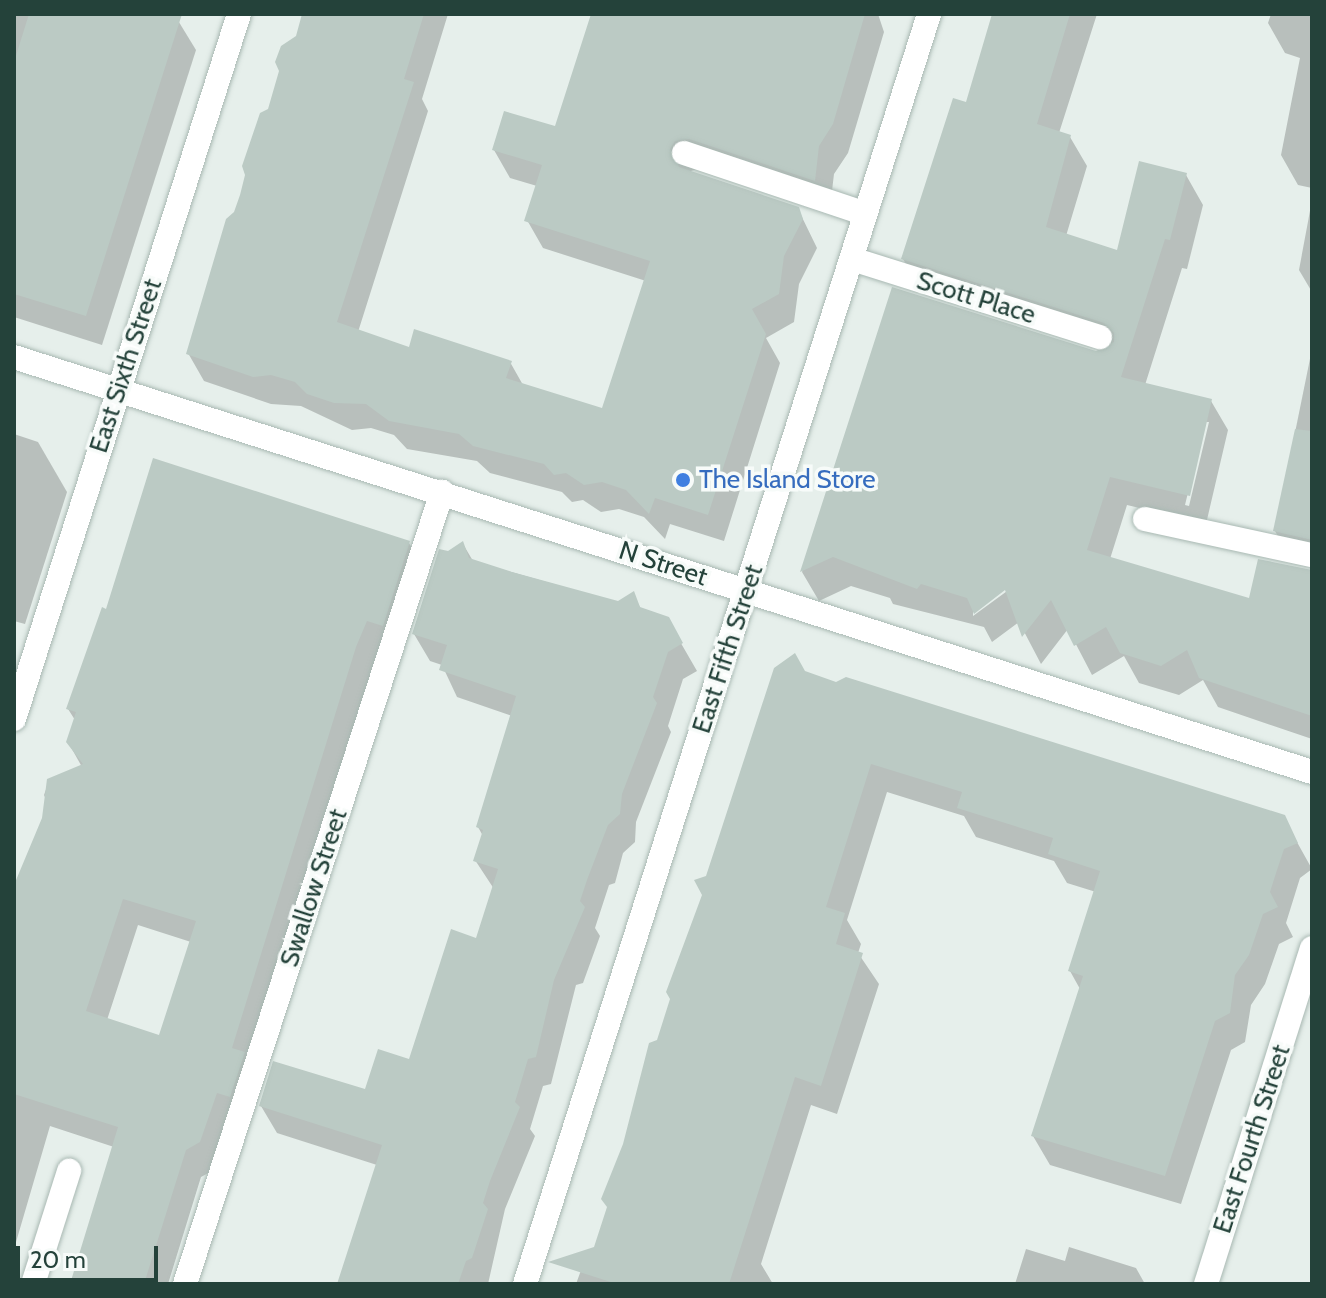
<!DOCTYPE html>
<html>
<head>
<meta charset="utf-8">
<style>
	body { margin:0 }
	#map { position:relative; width:1326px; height:1298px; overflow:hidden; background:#e6efeb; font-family:Cabin,sans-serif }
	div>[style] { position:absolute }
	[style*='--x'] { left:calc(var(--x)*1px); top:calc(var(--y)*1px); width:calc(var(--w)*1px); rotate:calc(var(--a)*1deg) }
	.shadow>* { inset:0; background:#0003 }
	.building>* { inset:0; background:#bbcac4 }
	.roads { filter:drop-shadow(0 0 2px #a8b8b2) drop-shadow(0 0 2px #a8b8b2) }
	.service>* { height:24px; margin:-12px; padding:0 12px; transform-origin:12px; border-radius:12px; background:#fff }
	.minor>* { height:24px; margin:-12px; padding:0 12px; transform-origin:12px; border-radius:12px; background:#fff }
	.dots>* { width:22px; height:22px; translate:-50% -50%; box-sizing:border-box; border:4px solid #f7fbf9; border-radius:50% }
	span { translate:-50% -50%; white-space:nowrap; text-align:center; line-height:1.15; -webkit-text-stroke:7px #f7fbf9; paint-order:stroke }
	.street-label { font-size:26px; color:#24423a }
	.shop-label { font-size:26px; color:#366cbe }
	.left { translate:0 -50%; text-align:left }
	.frame { position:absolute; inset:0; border:16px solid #24423a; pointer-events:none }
	.scale { position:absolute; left:16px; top:1246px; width:142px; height:36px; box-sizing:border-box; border:4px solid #24423a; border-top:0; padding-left:10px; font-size:24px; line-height:28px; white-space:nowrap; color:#24423a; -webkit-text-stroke:6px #f7fbf9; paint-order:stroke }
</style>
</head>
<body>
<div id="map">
	<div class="shadow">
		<i style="clip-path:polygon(14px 14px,174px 14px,196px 50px,102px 345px,14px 317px)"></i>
		<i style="clip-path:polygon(305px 14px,448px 14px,422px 99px,428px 111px,358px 332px,410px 350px,510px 362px,523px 385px,603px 411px,646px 281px,543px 248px,527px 220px,537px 186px,510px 178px,494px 150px,556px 129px,593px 14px,878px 14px,884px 32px,848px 153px,834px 174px,830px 208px,706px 166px,688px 172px,798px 209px,817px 248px,799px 284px,794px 322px,766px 338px,780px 363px,724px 541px,670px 524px,665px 539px,644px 517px,619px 509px,601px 512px,583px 500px,572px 502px,562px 492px,490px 473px,477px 461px,407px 449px,394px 435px,371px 428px,352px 430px,301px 406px,271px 404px,204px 381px,188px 353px)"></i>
		<i style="clip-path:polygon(evenodd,997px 14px,1097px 14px,1059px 133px,1070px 137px,1087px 166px,1066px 236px,1118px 252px,1186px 175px,1203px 205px,1187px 269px,1182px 268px,1145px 385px,1211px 401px,1228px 430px,1206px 524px,1127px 505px,1110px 559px,1251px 601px,1312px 571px,1312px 739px,1218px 707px,1203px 680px,1179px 695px,1139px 683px,1124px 656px,1092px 675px,1068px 629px,1041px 664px,1019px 622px,992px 642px,984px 627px,893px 604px,890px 598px,851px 586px,819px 601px,802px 572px,893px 290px,1095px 353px,1115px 349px,921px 288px,903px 259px,967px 104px,997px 14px,1205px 422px,1209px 422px,1189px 506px,1185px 505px,1205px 422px,997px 14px,1012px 583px,1014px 586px,973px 616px,973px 611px,1012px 583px)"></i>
		<i style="clip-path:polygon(1271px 14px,1312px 14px,1312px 188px,1298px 185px,1281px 155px,1300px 58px,1285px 53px,1268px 23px)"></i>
		<i style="clip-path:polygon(1312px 200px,1312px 292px,1299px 270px)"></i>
		<i style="clip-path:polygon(1312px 349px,1312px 566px,1292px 561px,1275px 531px)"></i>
		<i style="clip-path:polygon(14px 434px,38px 442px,67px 492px,25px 624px,14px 621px)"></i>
		<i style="clip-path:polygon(evenodd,409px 543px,425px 570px,214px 1170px,201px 1177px,168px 1284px,72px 1284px,114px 1147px,50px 1126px,14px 1249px,14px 892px,48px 804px,44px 795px,49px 781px,82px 767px,68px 742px,75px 720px,68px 709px,409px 543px,138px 925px,191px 942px,161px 1037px,107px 1020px,138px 925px)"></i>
		<i style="clip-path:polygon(463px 544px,473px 561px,619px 603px,633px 594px,642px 611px,667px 619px,697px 671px,683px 679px,668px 726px,671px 732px,636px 822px,635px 842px,623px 853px,615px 883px,609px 885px,595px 928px,600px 936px,583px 983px,576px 985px,551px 1084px,543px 1086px,530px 1129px,535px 1136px,505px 1209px,488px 1284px,339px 1284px,377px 1165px,277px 1133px,261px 1106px,366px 1092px,411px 1062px,478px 940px,494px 889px,475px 860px,483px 836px,478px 827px,512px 716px,457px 697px,442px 665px,430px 661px,414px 634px,449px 553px)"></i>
		<i style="clip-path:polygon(804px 673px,1283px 817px,1312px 869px,1300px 878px,1286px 923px,1293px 937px,1279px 944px,1265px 984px,1251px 1005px,1245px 1042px,1231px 1050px,1181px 1204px,1050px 1165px,1033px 1136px,1080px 989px,1070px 971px,1096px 892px,1067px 883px,1054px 861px,976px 837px,964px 816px,887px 792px,847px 920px,861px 944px,858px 953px,879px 984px,837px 1114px,811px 1105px,761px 1264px,773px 1284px,576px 1284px,588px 1251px,595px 1249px,708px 877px)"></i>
		<i style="clip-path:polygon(1069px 1247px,1136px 1268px,1145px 1284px,1015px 1284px,1026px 1249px,1065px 1261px)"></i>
	</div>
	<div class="building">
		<i style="clip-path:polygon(29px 14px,182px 14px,86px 316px,14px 294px,14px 62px)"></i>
		<i style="clip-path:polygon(302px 14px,424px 14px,404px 79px,414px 82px,337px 322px,409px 347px,414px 329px,512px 361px,506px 378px,602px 408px,650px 261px,524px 221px,542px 165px,492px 150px,504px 111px,555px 126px,591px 14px,865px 14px,833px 124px,819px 146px,815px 181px,689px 139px,675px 141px,670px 149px,679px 167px,799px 207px,803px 219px,784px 256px,779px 294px,752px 309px,766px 334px,708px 515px,655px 498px,649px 514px,626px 490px,602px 482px,584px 485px,566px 473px,554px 475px,544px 464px,473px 446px,459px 434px,389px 421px,366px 404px,334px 403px,307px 394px,295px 382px,271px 375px,253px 377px,186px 354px,226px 219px,234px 212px,240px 195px,245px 175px,242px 166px,260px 113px,268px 109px,279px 71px,275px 62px,281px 46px,296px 36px)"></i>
		<i style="clip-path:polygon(992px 14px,1070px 14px,1037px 124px,1071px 135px,1046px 227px,1117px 250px,1139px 161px,1187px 173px,1170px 240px,1165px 239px,1121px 377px,1212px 399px,1190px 496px,1110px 477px,1087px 550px,1249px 598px,1258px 559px,1312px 570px,1312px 716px,1199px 678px,1187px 650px,1161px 666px,1120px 653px,1106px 627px,1074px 646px,1051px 600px,1022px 637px,1005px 590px,974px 614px,967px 598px,921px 584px,917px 589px,833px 557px,800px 572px,892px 287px,1096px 351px,1114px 342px,1114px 333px,1104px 323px,901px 259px,953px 98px,966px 102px)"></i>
		<i style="clip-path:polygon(1295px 429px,1312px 431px,1312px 540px,1273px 531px)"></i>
		<i style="clip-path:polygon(evenodd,153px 458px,410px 541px,383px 626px,367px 621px,356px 647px,232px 1048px,245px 1052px,230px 1097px,217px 1093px,200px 1142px,186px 1150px,144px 1284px,70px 1284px,118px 1127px,14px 1094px,14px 885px,42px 818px,47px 779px,83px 764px,66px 742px,76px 712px,66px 709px,102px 607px,106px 609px,153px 458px,123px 899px,196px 921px,159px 1035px,86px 1011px,123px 899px)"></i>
		<i style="clip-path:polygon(463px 541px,469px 558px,512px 572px,618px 601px,634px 591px,640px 607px,669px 617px,683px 643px,668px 652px,653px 697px,657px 703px,622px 794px,620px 814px,608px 825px,587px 880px,580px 901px,585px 907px,554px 980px,536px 1057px,528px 1059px,515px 1102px,520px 1107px,490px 1181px,483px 1203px,488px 1209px,472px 1258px,466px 1261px,458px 1284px,337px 1284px,382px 1145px,259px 1106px,273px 1061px,365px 1089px,378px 1049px,409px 1059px,451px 929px,476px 938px,498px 869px,473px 861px,483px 830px,476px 827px,516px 696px,439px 670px,447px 645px,412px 634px,439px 549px,448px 551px)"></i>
		<i style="clip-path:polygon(795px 653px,805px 671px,836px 682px,846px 677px,1285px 815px,1298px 843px,1284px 849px,1277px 870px,1270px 892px,1278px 907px,1263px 914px,1249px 955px,1235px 975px,1230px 1013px,1215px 1021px,1165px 1176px,1031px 1136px,1083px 976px,1068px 971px,1100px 871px,1048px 854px,1053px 838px,957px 808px,962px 792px,871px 764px,826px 907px,845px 913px,836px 944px,863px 953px,821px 1086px,795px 1077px,729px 1284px,617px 1284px,548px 1262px,594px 1247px,607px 1207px,601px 1199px,623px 1144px,649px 1043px,657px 1040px,670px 999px,666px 992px,702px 895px,694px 880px,706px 876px,774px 668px)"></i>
	</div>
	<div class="roads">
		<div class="service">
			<i style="--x:1145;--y:519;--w:171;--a:12.2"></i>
			<i style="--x:33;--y:1284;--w:119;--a:-72.3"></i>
		</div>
		<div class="minor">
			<i style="--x:684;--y:153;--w:189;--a:18.5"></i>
			<i style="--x:852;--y:259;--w:260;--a:17.5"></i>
			<i style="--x:14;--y:357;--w:1363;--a:17.73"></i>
			<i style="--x:14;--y:719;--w:740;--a:-72.3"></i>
			<i style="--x:185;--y:1284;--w:833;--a:-72.02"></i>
			<i style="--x:525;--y:1284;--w:1333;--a:-72.35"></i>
			<i style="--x:1206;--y:1284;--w:352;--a:-72.5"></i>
		</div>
	</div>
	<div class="dots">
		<i style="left:683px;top:480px;background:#3f7fe0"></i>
	</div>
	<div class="street-label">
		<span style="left:976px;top:298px;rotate:17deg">Scott Place</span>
		<span style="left:126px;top:366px;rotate:-72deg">East Sixth Street</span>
		<span style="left:663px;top:564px;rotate:18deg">N Street</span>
		<span style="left:728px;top:649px;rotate:-72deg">East Fifth Street</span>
		<span style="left:314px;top:888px;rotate:-72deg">Swallow Street</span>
		<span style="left:1252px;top:1139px;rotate:-72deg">East Fourth Street</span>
	</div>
	<div class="shop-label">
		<span class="left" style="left:699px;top:480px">The Island Store</span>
	</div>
	<div class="frame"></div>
	<div class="scale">20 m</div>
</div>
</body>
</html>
